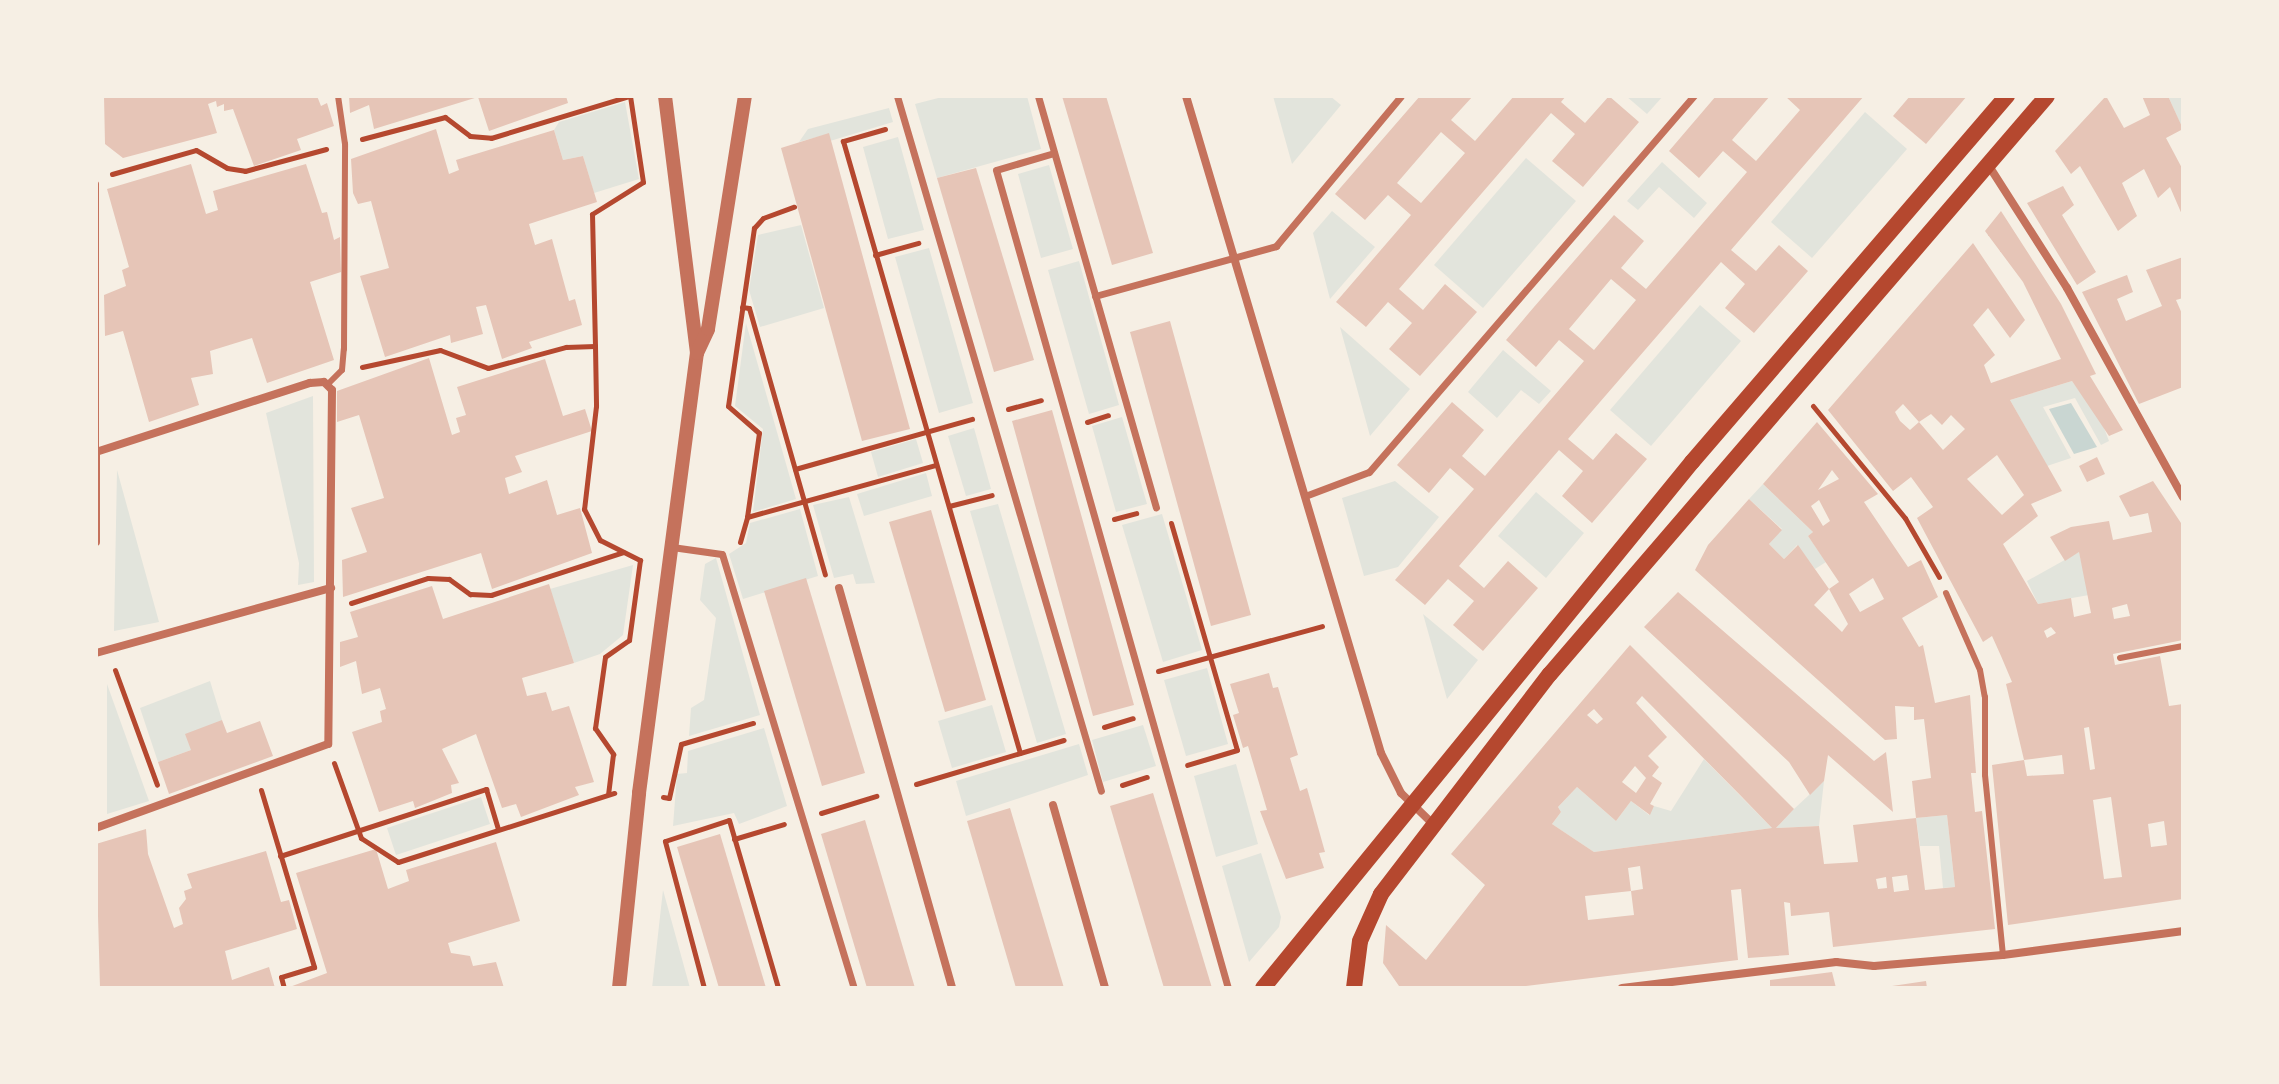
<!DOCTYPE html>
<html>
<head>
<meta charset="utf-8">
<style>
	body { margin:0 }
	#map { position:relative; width:2279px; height:1084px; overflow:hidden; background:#f6efe4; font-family:Cabin,sans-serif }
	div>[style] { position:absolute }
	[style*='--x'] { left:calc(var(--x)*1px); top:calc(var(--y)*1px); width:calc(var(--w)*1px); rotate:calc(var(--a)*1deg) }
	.green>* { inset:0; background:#e2e4dc }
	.water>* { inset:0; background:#c9d6d2 }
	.building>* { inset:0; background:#e6c5b7 }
	.path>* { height:5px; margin:-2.5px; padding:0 2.5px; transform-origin:2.5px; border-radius:2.5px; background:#b5482f }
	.service>* { height:6px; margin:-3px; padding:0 3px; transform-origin:3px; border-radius:3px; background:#c5725c }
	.pedestrian>* { height:7px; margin:-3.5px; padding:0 3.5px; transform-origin:3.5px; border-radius:3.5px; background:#c5725c }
	.minor>* { height:8px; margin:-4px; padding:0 4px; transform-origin:4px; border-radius:4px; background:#c5725c }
	.tertiary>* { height:14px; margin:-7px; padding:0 7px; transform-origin:7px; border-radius:7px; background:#c5725c }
	.secondary>* { height:16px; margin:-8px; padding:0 8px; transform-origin:8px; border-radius:8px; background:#b5482f }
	span { translate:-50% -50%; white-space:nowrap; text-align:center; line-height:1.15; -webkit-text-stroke:8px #f6efe4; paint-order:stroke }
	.frame { position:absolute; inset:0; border:98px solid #f6efe4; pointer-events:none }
</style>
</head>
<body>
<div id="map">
	<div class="green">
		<i style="clip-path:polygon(946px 96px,1027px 96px,1041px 149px,937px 178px,915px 104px)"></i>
		<i style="clip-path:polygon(1273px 96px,1330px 96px,1341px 105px,1292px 164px)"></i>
		<i style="clip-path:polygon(1626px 96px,1663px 96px,1647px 114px)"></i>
		<i style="clip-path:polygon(2168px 96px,2183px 96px,2183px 130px,2172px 105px)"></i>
		<i style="clip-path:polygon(625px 102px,639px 179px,594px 193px,583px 156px,563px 160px,554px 130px,559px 122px)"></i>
		<i style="clip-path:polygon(889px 108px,893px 122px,830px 141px,828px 134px,799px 142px,808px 129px)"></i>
		<i style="clip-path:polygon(1865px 112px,1907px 149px,1812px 258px,1771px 222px)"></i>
		<i style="clip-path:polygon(898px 137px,924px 230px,888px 239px,863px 147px)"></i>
		<i style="clip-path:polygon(1526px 158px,1576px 201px,1483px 308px,1434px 265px)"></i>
		<i style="clip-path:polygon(1662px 162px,1707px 203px,1694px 218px,1659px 187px,1638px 210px,1627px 201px)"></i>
		<i style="clip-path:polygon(1049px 165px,1073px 249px,1041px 258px,1018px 174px)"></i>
		<i style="clip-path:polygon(1332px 211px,1375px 247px,1330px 299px,1313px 233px)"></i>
		<i style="clip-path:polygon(801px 225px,824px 308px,760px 327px,749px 290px,758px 235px)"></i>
		<i style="clip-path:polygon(929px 248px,973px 403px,939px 413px,895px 257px)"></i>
		<i style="clip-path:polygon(1079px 261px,1119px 405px,1089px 414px,1048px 270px)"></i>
		<i style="clip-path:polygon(1700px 305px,1741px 341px,1651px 446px,1610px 410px)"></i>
		<i style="clip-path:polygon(746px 323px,796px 499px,753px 512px,763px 429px,735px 406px)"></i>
		<i style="clip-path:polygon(1340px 327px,1410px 389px,1370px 436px)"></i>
		<i style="clip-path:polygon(1503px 350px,1551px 391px,1539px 404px,1521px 390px,1497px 418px,1468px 392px)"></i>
		<i style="clip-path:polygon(2072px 381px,2101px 420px,2109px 441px,2101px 445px,2075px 398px,2043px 407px,2071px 458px,2047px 466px,2010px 400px)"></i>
		<i style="clip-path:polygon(313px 396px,314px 582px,298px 585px,299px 563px,266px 413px)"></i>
		<i style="clip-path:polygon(1122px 417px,1147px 504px,1116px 512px,1092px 426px)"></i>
		<i style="clip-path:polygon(974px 428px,991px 489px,966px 496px,948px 436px)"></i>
		<i style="clip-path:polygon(916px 439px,923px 463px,878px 477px,871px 452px)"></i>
		<i style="clip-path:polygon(117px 470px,159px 622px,114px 631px)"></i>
		<i style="clip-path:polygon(926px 473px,932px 496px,864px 516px,857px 494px)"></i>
		<i style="clip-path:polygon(1395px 481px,1439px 517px,1398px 567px,1364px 576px,1342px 498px)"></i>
		<i style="clip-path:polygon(1763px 484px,1813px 532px,1808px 536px,1826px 562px,1815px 569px,1797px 545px,1784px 559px,1769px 544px,1782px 529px,1749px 499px)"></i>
		<i style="clip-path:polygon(1536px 492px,1584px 533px,1546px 578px,1498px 536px)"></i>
		<i style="clip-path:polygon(849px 497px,875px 583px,856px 584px,853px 574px,834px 578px,813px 505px)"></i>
		<i style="clip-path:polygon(998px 504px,1066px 734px,1037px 743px,970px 511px)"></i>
		<i style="clip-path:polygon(800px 509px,818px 576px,743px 599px,729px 554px,746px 543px,750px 523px)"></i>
		<i style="clip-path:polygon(1162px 514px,1202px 650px,1163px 662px,1122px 525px)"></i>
		<i style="clip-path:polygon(2079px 552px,2089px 595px,2038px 604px,2027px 581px)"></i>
		<i style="clip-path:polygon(716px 558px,760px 715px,689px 736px,691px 708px,704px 700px,716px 618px,700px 600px,705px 564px)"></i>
		<i style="clip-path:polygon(633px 565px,623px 635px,600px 654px,574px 663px,550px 589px)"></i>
		<i style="clip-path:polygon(1423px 614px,1478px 660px,1447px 699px)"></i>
		<i style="clip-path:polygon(1207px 668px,1228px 744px,1186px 756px,1164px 680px)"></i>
		<i style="clip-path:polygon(210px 681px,222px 720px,191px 750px,158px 762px,140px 708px)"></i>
		<i style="clip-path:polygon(107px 684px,149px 801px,107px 814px)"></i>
		<i style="clip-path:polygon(992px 705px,1006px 752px,952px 768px,938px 721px)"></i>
		<i style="clip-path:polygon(1143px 725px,1156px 766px,1103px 782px,1092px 740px)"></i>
		<i style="clip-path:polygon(764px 728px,787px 806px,739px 824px,734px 813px,673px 826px,677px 774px,687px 773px,688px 751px)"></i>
		<i style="clip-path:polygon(1079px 744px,1088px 775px,966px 816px,956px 781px)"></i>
		<i style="clip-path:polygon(1704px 759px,1772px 828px,1594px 852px,1552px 824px,1561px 812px,1558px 807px,1577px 787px,1616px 821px,1631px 801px,1649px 815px,1654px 806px,1671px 811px)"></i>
		<i style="clip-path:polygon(1236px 764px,1258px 844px,1216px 857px,1194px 776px)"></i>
		<i style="clip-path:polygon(1824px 781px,1819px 826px,1776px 828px,1794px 809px)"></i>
		<i style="clip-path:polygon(481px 797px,490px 824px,396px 855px,387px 828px)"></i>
		<i style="clip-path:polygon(1947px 815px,1955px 887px,1943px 888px,1939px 846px,1920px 846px,1916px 818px)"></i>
		<i style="clip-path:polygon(1261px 853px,1281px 917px,1279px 927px,1249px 962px,1222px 866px)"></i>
		<i style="clip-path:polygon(663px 890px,690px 988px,652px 988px)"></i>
	</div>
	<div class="water">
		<i style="clip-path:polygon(2071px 403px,2097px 447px,2074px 454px,2049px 409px)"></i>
	</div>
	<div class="building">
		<i style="clip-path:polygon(104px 96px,317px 96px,321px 106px,327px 103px,334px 126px,297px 139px,301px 150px,254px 166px,233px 109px,224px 111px,224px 104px,217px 107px,216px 101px,208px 104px,217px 133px,123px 158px,105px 144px)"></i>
		<i style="clip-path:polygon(349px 96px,566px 96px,568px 103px,489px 131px,478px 97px,374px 129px,369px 105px,350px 113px)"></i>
		<i style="clip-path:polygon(1062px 96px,1106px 96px,1153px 253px,1112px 265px)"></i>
		<i style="clip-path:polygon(evenodd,1420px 96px,1473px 96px,1451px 120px,1475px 141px,1514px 96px,1566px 96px,1561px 102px,1585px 123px,1609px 96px,1639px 122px,1583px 187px,1552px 161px,1575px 134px,1551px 113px,1419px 266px,1399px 289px,1423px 310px,1445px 284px,1477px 312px,1420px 376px,1389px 349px,1412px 323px,1388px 302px,1366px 327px,1336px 302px,1411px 215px,1388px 195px,1365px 220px,1335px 194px,1420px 96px,1441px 132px,1465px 153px,1421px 203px,1397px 183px,1441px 132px)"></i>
		<i style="clip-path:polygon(evenodd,1716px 96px,1770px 96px,1732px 140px,1756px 161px,1800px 110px,1785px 96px,1864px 96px,1731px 250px,1756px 271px,1779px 245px,1808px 271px,1754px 333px,1725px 308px,1745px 284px,1721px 262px,1568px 439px,1593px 460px,1616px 433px,1647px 459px,1592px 523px,1562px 496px,1583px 471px,1559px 450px,1459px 566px,1484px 588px,1508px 561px,1538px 588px,1483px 651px,1453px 625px,1474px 601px,1448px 579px,1425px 605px,1395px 580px,1474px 489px,1450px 468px,1429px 493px,1397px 465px,1452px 402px,1484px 430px,1462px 456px,1485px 476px,1584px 361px,1559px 340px,1536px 367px,1506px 340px,1534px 307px,1614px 215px,1644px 241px,1621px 268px,1646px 289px,1747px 172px,1723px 151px,1699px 178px,1669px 151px,1716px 96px,1611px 279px,1636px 300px,1594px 350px,1569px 329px,1611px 279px)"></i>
		<i style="clip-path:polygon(1910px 96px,1967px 96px,1926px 144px,1893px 116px)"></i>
		<i style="clip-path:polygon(2106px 96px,2124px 128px,2150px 115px,2142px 96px,2168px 96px,2183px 129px,2166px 138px,2183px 170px,2183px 217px,2170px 187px,2158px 198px,2144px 169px,2122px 183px,2137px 216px,2118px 231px,2080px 166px,2071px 174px,2055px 151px)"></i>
		<i style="clip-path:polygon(436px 129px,449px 174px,459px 170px,456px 160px,554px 130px,563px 160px,583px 156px,597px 202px,529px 224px,535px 245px,552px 239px,569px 301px,575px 299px,582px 325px,529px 342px,532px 348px,502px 359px,486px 305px,476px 307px,483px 334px,451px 343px,450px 335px,385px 357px,360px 276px,389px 268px,371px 201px,358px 204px,353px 193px,351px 159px)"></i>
		<i style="clip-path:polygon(829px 133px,910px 429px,862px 441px,781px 148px)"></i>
		<i style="clip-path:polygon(191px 164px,206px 214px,218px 210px,213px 191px,306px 164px,322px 213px,327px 212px,334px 240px,340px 237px,341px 272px,310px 282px,334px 360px,267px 383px,252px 338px,210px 351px,213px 374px,191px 378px,199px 405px,149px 422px,123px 331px,105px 336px,104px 295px,126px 286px,122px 270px,129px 267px,107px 189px)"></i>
		<i style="clip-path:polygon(976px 168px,1034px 360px,994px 372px,937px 178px)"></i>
		<i style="clip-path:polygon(2063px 186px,2074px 205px,2062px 215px,2096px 272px,2077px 285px,2027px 203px)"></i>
		<i style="clip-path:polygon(evenodd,2001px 211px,2061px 304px,2096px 374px,2090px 376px,2123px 430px,2109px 436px,2072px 381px,2010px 400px,2062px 491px,2031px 504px,2038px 516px,2003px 544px,2038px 604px,2071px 598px,2074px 617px,2091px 613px,2079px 552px,2065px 561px,2050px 537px,2071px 527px,2109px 521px,2113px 540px,2152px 532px,2148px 513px,2130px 517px,2119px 496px,2153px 481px,2183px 526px,2183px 640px,2113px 654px,2115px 665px,2160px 656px,2169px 706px,2183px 704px,2183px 899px,2008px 925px,1992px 765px,2024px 760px,2027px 776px,2064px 774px,2062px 755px,2024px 760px,2006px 684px,2012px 682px,2001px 656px,1992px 636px,1983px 642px,1917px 518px,1933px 507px,1911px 477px,1893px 491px,1828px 410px,1973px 243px,2025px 320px,2010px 338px,1988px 308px,1973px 325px,1995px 355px,1984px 365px,1991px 383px,2061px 359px,2023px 282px,1985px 231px,2001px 211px,1903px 404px,1919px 422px,1931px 414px,1942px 425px,1951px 415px,1965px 429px,1943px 450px,1919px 422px,1910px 430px,1900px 421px,1895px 412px,1903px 404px,2001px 211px,1997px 455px,2024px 495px,2002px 515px,1967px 479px,1997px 455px,2001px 211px,2127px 604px,2130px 616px,2114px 619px,2112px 608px,2127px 604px,2001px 211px,2051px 627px,2056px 633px,2047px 638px,2044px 631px,2051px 627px,2001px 211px,2089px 727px,2095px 769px,2090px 770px,2084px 728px,2089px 727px,2001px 211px,2111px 797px,2122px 877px,2104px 879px,2093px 800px,2111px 797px,2001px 211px,2164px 821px,2167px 845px,2151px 847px,2148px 824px,2164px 821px)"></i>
		<i style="clip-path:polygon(2183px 257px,2183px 298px,2176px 300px,2183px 316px,2183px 387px,2139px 404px,2082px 292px,2127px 275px,2133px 292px,2117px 299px,2126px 321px,2162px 306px,2146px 270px)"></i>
		<i style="clip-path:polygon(1170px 321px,1251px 615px,1211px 626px,1130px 332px)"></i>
		<i style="clip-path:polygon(429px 358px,452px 435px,460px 432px,456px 418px,466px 415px,457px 387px,545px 359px,563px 416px,585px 409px,592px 431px,515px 456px,522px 472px,505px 478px,509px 494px,547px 480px,557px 515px,580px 508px,592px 553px,492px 589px,481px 553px,343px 597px,342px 560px,367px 552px,351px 508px,384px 498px,359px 415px,337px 422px,337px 391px)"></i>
		<i style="clip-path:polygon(1052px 410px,1134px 705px,1093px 716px,1012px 421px)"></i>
		<i style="clip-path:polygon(evenodd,1817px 422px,1878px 494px,1864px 502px,1908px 567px,1921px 560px,1938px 597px,1902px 618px,1919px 647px,1923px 645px,1935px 703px,1970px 695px,1976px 773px,1971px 773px,1975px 812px,1982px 811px,1995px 929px,1833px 947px,1829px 912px,1791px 916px,1790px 903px,1784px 902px,1789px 955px,1748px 958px,1741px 889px,1731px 890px,1738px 960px,1509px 988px,1399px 986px,1383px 963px,1386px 925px,1426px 960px,1485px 885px,1451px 854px,1630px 645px,1794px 809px,1776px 828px,1819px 826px,1824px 864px,1858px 862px,1853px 825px,1916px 818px,1912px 781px,1931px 778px,1924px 719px,1914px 720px,1914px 707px,1895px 706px,1897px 739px,1885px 740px,1695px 570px,1708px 545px,1749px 499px,1782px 530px,1769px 544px,1784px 559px,1798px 545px,1829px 589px,1814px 605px,1842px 632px,1848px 624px,1829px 589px,1839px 582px,1808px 536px,1813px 532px,1763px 484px,1817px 422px,1832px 470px,1839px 479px,1818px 490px,1832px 470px,1817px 422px,1819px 500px,1830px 521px,1823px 526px,1811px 506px,1819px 500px,1817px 422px,1873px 578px,1884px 599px,1860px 612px,1849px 594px,1873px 578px,1817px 422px,1642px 696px,1742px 797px,1772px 828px,1594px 852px,1552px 824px,1561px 812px,1558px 807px,1577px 787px,1616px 821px,1631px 801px,1650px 815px,1654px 806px,1650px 804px,1662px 783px,1652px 776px,1659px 767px,1648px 756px,1667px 737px,1636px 703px,1642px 696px,1817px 422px,1594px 709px,1603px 719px,1597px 724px,1587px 715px,1594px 709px,1817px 422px,1635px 766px,1646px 778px,1636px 793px,1622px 782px,1635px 766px,1817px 422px,1947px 815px,1955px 887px,1925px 890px,1916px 818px,1947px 815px,1817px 422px,1640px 866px,1643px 889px,1631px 891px,1634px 915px,1588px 920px,1585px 896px,1631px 891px,1628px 868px,1640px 866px,1817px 422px,1907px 875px,1909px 890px,1894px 892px,1892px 877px,1907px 875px,1817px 422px,1886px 877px,1887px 888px,1878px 889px,1876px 879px,1886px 877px)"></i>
		<i style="clip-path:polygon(2097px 457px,2105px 474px,2087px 482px,2079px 466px)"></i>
		<i style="clip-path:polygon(931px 510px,986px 700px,945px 712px,889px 522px)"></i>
		<i style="clip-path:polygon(806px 578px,865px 773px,822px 786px,764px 591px)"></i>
		<i style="clip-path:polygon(549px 584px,574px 663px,522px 678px,527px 696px,546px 692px,552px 711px,569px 706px,594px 782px,575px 787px,579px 795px,521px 817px,516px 804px,502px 808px,476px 734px,442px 749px,459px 783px,451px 785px,452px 793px,415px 808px,413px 801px,379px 812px,352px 732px,382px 722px,380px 711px,386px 709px,380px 688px,362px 694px,356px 661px,340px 667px,340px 642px,358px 637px,350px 612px,432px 586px,443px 619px)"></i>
		<i style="clip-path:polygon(1678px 592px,1874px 761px,1886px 752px,1893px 812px,1828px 755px,1824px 781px,1810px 795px,1789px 762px,1644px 627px)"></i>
		<i style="clip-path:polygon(1269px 673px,1273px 688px,1278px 687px,1298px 755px,1290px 758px,1300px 791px,1307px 788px,1325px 852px,1319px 853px,1324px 868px,1286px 879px,1260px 811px,1267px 810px,1248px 746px,1243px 748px,1233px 715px,1239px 713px,1230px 684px)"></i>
		<i style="clip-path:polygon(222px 720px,227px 733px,260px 721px,273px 756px,169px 794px,158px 762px,191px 750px,185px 734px)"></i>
		<i style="clip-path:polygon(1153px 793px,1212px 988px,1164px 988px,1110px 806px)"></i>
		<i style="clip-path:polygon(1010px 808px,1064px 988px,1016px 988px,967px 821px)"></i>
		<i style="clip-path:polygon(865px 820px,915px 988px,867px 988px,821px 834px)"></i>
		<i style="clip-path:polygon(146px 829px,148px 854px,174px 928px,183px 924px,179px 908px,186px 899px,184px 891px,192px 888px,187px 874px,266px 851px,281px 902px,289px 900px,297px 929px,225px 951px,232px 980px,269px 967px,275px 988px,100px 988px,96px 844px)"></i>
		<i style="clip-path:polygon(720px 834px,766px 988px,719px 988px,677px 847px)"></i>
		<i style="clip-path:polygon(496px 842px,520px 921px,448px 943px,451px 953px,470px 956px,473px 966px,496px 962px,504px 988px,287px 988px,327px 973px,296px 873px,376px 849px,388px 889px,409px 881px,406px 870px)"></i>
		<i style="clip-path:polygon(1832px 972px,1836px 988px,1770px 988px,1770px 980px)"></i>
		<i style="clip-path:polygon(1926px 981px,1927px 988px,1892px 988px,1892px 986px)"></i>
	</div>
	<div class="path">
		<i style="--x:885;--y:129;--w:44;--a:164.1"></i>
		<i style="--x:843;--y:141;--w:637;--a:73.87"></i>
		<i style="--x:362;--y:139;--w:86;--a:-14.8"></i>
		<i style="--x:445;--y:117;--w:31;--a:37"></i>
		<i style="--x:470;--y:136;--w:21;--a:5"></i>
		<i style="--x:491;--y:138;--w:144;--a:-16.9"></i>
		<i style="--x:112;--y:174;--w:87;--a:-15.9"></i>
		<i style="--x:196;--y:150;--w:36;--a:30"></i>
		<i style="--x:227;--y:168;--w:18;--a:9"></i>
		<i style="--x:245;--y:171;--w:84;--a:-15.2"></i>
		<i style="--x:875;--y:255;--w:45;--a:-15.6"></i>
		<i style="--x:742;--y:307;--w:7;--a:8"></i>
		<i style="--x:749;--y:308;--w:277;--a:74.1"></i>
		<i style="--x:595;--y:346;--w:60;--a:89"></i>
		<i style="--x:596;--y:406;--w:104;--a:96.6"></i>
		<i style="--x:584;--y:509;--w:35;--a:63"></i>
		<i style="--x:600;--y:540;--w:45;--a:26.6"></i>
		<i style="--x:640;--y:560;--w:81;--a:97.8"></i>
		<i style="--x:629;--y:640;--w:29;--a:145"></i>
		<i style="--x:605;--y:657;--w:72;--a:98"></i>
		<i style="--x:595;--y:728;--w:32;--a:55"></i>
		<i style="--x:613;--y:754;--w:39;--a:97"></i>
		<i style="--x:362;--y:367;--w:80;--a:-12.3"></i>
		<i style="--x:440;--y:350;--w:51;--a:20.6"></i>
		<i style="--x:488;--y:368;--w:81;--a:-15.1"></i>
		<i style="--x:566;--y:347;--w:29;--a:-2"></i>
		<i style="--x:595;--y:346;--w:132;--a:-91.3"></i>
		<i style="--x:592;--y:214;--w:60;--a:-32.1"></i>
		<i style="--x:643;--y:182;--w:87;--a:-98.6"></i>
		<i style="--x:1813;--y:406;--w:145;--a:50.6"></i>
		<i style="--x:1905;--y:518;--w:68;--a:60"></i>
		<i style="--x:1008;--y:409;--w:34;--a:-15"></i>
		<i style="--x:1087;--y:422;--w:22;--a:-18"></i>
		<i style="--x:795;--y:469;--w:184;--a:-15.8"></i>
		<i style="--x:949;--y:506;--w:44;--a:-14.3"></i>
		<i style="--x:747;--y:517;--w:85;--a:-81.9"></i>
		<i style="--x:759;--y:433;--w:41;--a:-138.9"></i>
		<i style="--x:728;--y:406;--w:180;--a:-81.7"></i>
		<i style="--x:754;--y:228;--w:13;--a:-48"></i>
		<i style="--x:763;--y:218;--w:33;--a:-20"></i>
		<i style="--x:1114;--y:519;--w:23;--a:-15"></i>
		<i style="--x:1171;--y:523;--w:236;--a:73.8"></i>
		<i style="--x:1237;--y:750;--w:52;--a:163.3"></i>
		<i style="--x:740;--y:542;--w:26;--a:-74"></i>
		<i style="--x:747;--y:517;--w:196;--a:-15.4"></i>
		<i style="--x:351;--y:603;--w:81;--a:-18"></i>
		<i style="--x:428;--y:578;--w:21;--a:3"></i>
		<i style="--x:449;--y:579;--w:26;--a:36"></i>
		<i style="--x:470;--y:594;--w:21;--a:3"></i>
		<i style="--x:491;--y:595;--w:139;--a:-18"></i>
		<i style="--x:115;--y:670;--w:122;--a:69.9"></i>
		<i style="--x:1158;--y:671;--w:170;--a:-15.3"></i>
		<i style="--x:1104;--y:727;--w:30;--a:-17"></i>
		<i style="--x:334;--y:763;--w:80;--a:70.2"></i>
		<i style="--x:361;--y:838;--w:44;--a:33"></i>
		<i style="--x:398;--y:862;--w:227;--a:-17.7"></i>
		<i style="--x:916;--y:784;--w:154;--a:-16.6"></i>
		<i style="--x:1122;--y:785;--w:26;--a:-18"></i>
		<i style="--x:261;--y:790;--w:185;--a:73.3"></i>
		<i style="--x:314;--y:967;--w:34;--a:163"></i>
		<i style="--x:281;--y:977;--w:11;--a:75"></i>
		<i style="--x:663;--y:797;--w:6;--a:9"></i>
		<i style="--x:669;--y:798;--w:55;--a:-77.5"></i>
		<i style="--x:681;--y:744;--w:75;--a:-16.3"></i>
		<i style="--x:821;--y:813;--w:58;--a:-17.2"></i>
		<i style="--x:734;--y:839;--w:52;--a:-16.7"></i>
		<i style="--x:280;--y:856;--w:217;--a:-18"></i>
		<i style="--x:486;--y:789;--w:42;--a:73.3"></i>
		<i style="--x:704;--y:988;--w:152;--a:-104.9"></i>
		<i style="--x:665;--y:841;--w:67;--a:-18.2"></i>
		<i style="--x:729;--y:820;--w:175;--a:73.7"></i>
	</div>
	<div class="service">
		<i style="--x:96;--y:184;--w:268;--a:90"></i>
		<i style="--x:327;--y:385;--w:21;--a:-45"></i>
		<i style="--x:342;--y:370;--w:21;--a:-85"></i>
		<i style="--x:344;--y:349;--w:205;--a:-89.7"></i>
		<i style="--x:345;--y:144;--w:49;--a:-98.3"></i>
		<i style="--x:1946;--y:593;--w:84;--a:66.2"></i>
		<i style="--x:1980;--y:670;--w:27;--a:80"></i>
		<i style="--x:1985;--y:697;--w:78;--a:90"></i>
		<i style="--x:1985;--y:775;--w:181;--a:84.3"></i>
		<i style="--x:2120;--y:658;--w:64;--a:-10.8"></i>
	</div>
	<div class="pedestrian">
		<i style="--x:897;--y:96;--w:724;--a:73.64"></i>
		<i style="--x:1038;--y:96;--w:428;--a:74"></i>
		<i style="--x:1054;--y:153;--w:60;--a:163.7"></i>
		<i style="--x:996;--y:170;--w:850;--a:74.17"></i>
		<i style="--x:1095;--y:296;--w:188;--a:-15.4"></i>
		<i style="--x:1276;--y:246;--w:195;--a:-50.2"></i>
		<i style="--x:1305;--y:496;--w:68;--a:-20.6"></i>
		<i style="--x:1369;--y:472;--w:497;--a:-49.2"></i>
		<i style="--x:672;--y:547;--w:50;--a:8"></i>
		<i style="--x:722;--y:554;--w:454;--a:73.1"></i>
	</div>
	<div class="minor">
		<i style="--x:1186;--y:96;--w:685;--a:73.47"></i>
		<i style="--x:1381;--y:753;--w:45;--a:63.4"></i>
		<i style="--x:1401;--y:793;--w:45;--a:44.1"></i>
		<i style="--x:1989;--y:166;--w:145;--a:57.4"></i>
		<i style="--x:2067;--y:288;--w:239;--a:61"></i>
		<i style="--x:96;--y:542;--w:90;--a:-90"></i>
		<i style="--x:96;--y:452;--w:225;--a:-17.9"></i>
		<i style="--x:310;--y:383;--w:14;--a:-4"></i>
		<i style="--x:324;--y:382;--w:11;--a:45"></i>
		<i style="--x:332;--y:390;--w:354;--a:90.6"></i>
		<i style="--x:328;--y:744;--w:247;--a:160.1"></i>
		<i style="--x:839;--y:588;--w:416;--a:74.2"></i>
		<i style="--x:96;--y:653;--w:244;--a:-15.5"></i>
		<i style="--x:1053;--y:805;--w:190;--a:74.1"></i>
		<i style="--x:1622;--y:988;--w:216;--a:-6.9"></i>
		<i style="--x:1836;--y:962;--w:38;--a:6"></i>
		<i style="--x:1874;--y:966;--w:129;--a:-4.9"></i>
		<i style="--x:2003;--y:955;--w:182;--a:-7.6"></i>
	</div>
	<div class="tertiary">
		<i style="--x:665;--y:96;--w:259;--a:82.9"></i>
		<i style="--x:619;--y:988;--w:196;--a:-84.1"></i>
		<i style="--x:639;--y:793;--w:444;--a:-82.5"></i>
		<i style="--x:697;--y:353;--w:26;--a:-65"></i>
		<i style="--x:708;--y:329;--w:236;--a:-81"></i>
	</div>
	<div class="secondary">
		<i style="--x:1263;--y:988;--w:679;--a:-50.8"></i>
		<i style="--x:1692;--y:462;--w:483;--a:-49.3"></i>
		<i style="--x:1354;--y:988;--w:47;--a:-82.7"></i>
		<i style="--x:1360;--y:941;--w:51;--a:-65.9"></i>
		<i style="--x:1381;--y:894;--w:277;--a:-52.5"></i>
		<i style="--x:1550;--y:674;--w:762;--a:-49.31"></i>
	</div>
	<div class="frame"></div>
</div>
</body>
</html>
